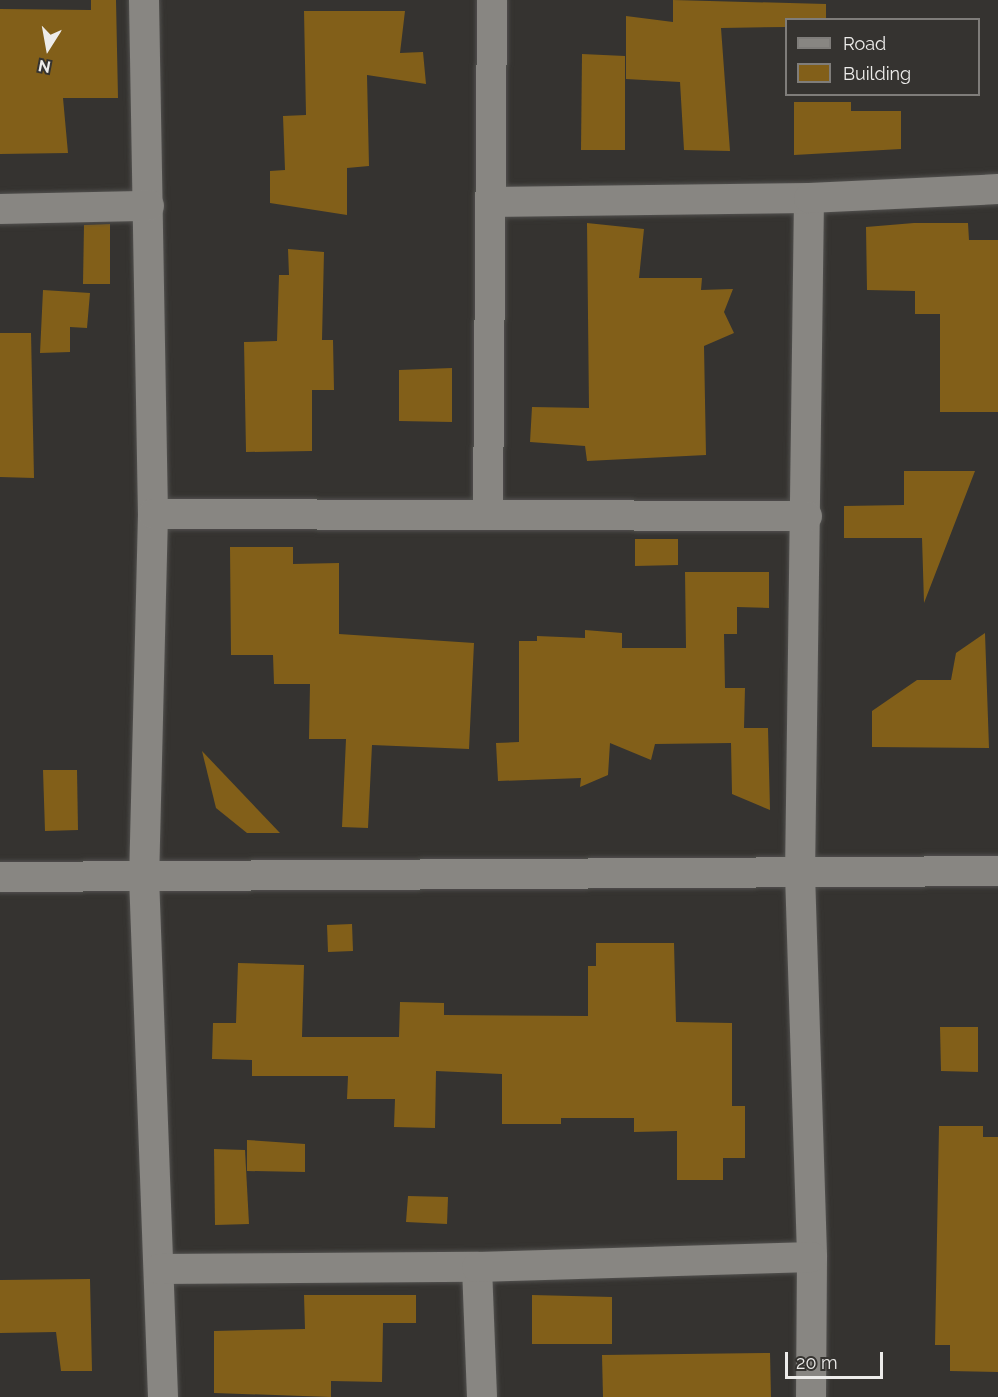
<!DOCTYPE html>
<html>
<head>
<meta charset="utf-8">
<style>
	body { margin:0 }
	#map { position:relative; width:998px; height:1397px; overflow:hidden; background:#353330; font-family:Raleway,sans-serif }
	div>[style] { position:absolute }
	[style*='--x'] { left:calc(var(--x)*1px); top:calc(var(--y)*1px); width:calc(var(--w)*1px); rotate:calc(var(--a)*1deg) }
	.building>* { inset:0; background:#825f19 }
	.roads { filter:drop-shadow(0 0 2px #52514f) drop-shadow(0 0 2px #52514f) }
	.minor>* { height:30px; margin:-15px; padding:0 15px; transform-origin:15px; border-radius:15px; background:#888682 }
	span { translate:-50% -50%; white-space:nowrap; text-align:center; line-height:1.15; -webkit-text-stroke:4.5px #353330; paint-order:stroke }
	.legend { position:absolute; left:785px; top:18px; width:195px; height:78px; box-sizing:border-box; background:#353330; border:2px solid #7f7d7a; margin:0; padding:8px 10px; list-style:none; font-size:18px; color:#edecea }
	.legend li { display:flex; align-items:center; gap:12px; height:30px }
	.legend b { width:30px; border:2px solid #7f7d7a }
	.north { position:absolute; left:18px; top:18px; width:60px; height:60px; -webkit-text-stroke:4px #353330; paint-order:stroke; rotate:191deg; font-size:16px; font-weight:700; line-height:24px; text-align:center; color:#edecea }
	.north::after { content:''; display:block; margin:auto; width:21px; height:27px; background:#edecea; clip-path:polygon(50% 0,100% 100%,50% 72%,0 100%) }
	.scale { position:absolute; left:785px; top:1352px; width:98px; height:27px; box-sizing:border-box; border:3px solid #edecea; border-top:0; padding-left:8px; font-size:18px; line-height:21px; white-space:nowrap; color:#edecea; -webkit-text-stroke:4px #353330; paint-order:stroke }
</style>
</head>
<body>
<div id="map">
	<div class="building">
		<i style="clip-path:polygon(91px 0,116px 0,118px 98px,63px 98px,68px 153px,0 154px,0 9px,91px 10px)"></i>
		<i style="clip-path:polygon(673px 0,826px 4px,826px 20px,786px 20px,786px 27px,721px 28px,730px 151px,684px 150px,680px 82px,626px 79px,626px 16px,673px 22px)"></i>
		<i style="clip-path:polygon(304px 11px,405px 11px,400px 53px,423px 52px,426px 84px,367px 75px,369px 166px,347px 168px,347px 215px,270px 203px,270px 171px,285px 170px,283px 116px,306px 115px)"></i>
		<i style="clip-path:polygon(582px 54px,625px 56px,625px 150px,581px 150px)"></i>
		<i style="clip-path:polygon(794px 102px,851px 102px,851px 111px,901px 111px,901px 149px,794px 155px)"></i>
		<i style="clip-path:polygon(587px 223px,644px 229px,639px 278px,702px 278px,701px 290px,733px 289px,724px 312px,734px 333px,704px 346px,706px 455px,587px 461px,585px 446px,530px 442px,532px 407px,589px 408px)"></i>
		<i style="clip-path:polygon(914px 223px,968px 223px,969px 240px,998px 240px,998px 412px,940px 412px,940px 314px,915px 314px,915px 291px,867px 290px,866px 227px)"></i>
		<i style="clip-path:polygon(110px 224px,110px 284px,83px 284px,84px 225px)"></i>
		<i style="clip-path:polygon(288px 249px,324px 252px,322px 340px,333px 340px,334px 390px,312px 390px,312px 451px,246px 452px,244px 342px,277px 341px,279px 275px,289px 275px)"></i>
		<i style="clip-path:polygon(43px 290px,90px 293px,87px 328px,70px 327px,70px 352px,40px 353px)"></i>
		<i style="clip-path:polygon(0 333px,31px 333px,34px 478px,0 477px)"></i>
		<i style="clip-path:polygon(452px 368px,452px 422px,399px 421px,399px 370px)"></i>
		<i style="clip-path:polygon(904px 471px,975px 471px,924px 603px,922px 538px,844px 538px,844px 506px,904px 505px)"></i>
		<i style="clip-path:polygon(635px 539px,678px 539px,678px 565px,635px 566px)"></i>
		<i style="clip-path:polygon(230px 547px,293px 547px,293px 564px,339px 563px,339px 634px,474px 643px,469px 749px,372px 745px,368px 828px,342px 827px,346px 739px,309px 739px,310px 684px,274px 684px,273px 655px,231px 655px)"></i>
		<i style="clip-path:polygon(685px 572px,769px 572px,769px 608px,737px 607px,737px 634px,724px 634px,725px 688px,745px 688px,744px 728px,768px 728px,770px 810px,732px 794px,731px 743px,655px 744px,651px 760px,610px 743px,608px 775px,580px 787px,581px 778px,498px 781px,496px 743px,519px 742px,519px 641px,537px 641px,537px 636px,585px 638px,585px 630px,622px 633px,622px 648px,686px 648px)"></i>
		<i style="clip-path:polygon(985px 633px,989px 748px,872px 747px,872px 711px,917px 680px,951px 680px,956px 653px)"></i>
		<i style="clip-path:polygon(202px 751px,280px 833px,247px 833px,216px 808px)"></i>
		<i style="clip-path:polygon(43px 770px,77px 770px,78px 830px,45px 831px)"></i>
		<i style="clip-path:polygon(352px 924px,353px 951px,328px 952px,327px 925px)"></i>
		<i style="clip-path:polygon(596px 943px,674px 943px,676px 1022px,732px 1023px,732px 1106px,745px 1106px,745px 1158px,723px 1158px,723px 1180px,677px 1180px,677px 1131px,634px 1132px,634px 1118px,561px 1118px,561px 1124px,502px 1124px,502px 1074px,436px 1071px,435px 1128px,394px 1127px,395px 1099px,347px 1099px,348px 1076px,252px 1076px,252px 1060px,212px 1059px,213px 1023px,236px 1023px,238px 963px,304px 965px,302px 1037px,399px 1037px,400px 1002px,444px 1003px,444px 1015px,588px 1016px,588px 966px,596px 966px)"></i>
		<i style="clip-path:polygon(940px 1027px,978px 1027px,978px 1072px,941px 1071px)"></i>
		<i style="clip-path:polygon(939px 1126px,983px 1126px,983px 1137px,998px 1137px,998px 1372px,950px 1371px,950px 1345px,935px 1345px)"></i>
		<i style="clip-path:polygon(247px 1140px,305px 1144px,305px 1172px,247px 1171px)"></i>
		<i style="clip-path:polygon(214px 1149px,245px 1150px,249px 1224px,215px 1225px)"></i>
		<i style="clip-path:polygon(408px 1196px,448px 1197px,447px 1224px,406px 1222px)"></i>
		<i style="clip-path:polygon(90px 1279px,92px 1371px,61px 1371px,56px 1332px,0 1333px,0 1280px)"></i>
		<i style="clip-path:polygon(304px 1295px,416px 1295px,416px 1323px,383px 1323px,382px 1382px,331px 1381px,331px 1397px,214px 1393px,214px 1331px,305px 1329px)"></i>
		<i style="clip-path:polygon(532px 1295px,612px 1297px,612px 1344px,532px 1344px)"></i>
		<i style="clip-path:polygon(770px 1353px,771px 1397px,603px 1397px,602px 1355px)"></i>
	</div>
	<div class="roads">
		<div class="minor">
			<i style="--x:144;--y:0;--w:514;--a:89"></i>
			<i style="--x:153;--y:514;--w:362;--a:91.4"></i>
			<i style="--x:144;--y:876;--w:521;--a:87.91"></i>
			<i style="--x:809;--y:198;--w:675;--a:90.76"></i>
			<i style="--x:800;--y:873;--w:384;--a:88.2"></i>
			<i style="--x:812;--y:1257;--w:140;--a:90.4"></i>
			<i style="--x:490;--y:202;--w:319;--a:-0.7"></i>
			<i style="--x:809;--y:198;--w:189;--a:-2.7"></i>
			<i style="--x:0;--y:209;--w:149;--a:-1.2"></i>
			<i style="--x:488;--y:513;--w:513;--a:-89.55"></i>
			<i style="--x:153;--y:514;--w:654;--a:0.18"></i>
			<i style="--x:0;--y:877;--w:998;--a:-0.34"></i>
			<i style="--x:477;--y:1267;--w:130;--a:87.8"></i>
			<i style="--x:159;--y:1269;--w:318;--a:-0.4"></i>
			<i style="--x:477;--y:1267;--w:335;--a:-1.7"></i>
		</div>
	</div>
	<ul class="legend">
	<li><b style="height:8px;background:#888682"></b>Road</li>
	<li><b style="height:16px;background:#825f19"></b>Building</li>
	</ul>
	<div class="north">N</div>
	<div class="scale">20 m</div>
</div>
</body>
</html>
